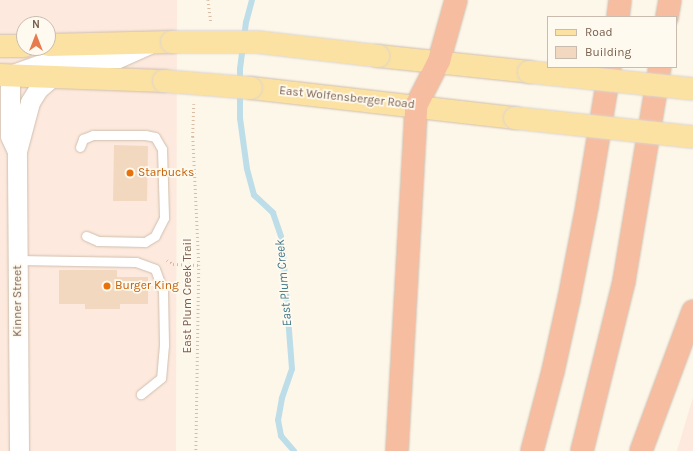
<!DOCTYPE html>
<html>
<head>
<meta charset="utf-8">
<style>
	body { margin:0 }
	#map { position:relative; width:693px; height:451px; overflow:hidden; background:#fdf7ea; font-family:Karla,sans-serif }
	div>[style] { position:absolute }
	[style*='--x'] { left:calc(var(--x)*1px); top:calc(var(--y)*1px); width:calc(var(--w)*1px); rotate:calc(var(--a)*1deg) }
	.commercial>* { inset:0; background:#fde9dd }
	.stream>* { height:6px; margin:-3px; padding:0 3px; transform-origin:3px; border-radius:3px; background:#bddee8 }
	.building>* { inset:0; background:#f3d8c0 }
	.path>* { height:2.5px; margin-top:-1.25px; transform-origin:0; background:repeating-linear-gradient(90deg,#d9bca3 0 1px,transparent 0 4px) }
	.roads { filter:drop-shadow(0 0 1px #d0bfae) drop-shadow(0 0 1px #d0bfae) }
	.lane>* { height:9px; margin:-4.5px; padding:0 4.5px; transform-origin:4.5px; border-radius:4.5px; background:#fff }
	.street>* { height:19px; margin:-9.5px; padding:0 9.5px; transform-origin:9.5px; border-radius:9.5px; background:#fff }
	.primary>* { height:22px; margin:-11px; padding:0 11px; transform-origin:11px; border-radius:11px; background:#fbe1a2 }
	.highway>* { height:22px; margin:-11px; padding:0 11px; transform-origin:11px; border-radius:11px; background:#f7bda0 }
	.bridges { filter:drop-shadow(0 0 1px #dcd5d0) drop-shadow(0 0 1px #dcd5d0) }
	.primary-bridge>* { height:22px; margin:-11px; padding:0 11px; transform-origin:11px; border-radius:11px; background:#fbe1a2 }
	.dots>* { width:11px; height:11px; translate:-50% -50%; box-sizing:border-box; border:2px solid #fffaf0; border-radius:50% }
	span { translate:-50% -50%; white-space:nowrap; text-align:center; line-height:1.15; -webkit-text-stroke:3.5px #fffaf0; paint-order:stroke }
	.street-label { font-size:12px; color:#795f4c }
	.food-label { font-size:12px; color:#c56008 }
	.left { translate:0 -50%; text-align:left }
	.water-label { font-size:13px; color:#457b8c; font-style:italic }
	.legend { position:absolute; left:547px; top:16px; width:130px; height:52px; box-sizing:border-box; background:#fffaf0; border:1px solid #c9bcae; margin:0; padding:5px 7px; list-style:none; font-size:12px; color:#795f4c }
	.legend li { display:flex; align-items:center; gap:8px; height:20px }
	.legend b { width:20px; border:1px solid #c9bcae }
	.north { position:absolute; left:16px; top:16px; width:40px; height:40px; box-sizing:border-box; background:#fffaf0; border:1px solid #c9bcae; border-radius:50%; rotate:0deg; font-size:11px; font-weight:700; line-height:16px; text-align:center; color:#795f4c }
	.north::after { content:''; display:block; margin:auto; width:14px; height:18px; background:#e87b4e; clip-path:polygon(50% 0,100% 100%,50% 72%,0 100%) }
</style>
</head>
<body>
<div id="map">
	<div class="commercial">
		<i style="clip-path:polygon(evenodd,0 0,177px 0,176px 451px,0 451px,0 0,24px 24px,48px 24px,48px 48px,24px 48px,24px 24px)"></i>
		<i style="clip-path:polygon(693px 397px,693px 451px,677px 451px)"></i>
	</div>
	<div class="stream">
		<i style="--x:252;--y:0;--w:23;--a:105"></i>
		<i style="--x:246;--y:22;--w:47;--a:97.3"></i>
		<i style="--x:240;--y:69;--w:49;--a:90"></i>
		<i style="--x:240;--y:118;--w:51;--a:82.2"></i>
		<i style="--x:247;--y:169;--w:27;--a:75"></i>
		<i style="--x:254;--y:195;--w:26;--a:43"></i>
		<i style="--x:273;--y:213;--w:28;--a:71"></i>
		<i style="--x:282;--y:239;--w:130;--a:85.6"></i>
		<i style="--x:292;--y:369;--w:31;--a:109"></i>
		<i style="--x:282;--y:398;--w:22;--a:100"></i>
		<i style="--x:278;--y:420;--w:16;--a:79"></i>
		<i style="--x:281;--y:436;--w:20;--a:49"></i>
	</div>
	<div class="building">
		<i style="clip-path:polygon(114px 145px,148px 146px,147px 201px,113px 201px)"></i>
		<i style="clip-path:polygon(59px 270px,117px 270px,117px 277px,148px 277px,148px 304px,120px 304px,120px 309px,85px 309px,85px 304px,59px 304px)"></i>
	</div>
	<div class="path">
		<i style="--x:208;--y:0;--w:21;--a:82"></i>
		<i style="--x:194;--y:104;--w:33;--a:92"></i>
		<i style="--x:193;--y:137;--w:128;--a:87.3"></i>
		<i style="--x:199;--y:265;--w:186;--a:90.9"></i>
		<i style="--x:167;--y:260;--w:7;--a:34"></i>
		<i style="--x:173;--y:264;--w:26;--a:2"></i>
	</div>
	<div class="roads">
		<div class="lane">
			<i style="--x:80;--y:147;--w:9;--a:-69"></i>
			<i style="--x:83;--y:139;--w:11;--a:-22"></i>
			<i style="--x:93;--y:135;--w:52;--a:0"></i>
			<i style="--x:145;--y:135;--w:10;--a:11"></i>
			<i style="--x:155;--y:137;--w:14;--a:60"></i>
			<i style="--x:162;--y:149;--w:69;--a:88.3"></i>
			<i style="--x:164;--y:218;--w:20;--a:117"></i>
			<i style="--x:155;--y:236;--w:12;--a:149"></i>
			<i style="--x:145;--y:242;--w:47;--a:-178.8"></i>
			<i style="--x:98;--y:241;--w:13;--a:-157"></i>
			<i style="--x:18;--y:260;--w:118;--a:1"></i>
			<i style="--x:136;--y:262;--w:20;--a:20"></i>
			<i style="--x:155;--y:269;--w:23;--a:70"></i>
			<i style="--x:163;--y:291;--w:54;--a:88.9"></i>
			<i style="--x:164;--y:345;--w:33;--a:95"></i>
			<i style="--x:161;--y:378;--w:26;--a:141"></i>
		</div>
		<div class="street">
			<i style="--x:16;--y:149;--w:14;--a:-115"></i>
			<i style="--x:10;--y:136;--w:61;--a:-90"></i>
			<i style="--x:10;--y:75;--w:51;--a:-19.5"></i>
			<i style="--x:58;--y:58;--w:60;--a:0"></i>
			<i style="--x:118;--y:58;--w:35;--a:-24"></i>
			<i style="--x:19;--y:451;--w:300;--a:-90.4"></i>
			<i style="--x:17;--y:151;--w:51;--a:-75.1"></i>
			<i style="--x:30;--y:102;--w:15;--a:-58"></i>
			<i style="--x:38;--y:89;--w:21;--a:-41"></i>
		</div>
		<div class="primary">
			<i style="--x:48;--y:45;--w:124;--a:-1.4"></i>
			<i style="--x:0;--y:46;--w:24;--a:0"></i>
			<i style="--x:378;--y:56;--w:152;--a:6"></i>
			<i style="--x:0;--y:75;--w:164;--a:2.1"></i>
			<i style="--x:251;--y:88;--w:266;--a:6.5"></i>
		</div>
		<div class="highway">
			<i style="--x:618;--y:17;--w:17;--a:-83"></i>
			<i style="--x:667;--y:17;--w:17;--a:-80"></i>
			<i style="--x:397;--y:451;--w:346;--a:-86.8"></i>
			<i style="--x:416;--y:106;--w:51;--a:-62.9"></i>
			<i style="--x:439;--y:61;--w:63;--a:-74.4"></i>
			<i style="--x:532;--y:451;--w:83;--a:-75.3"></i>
			<i style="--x:553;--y:371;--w:74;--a:-77.5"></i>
			<i style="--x:569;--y:299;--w:95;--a:-79"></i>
			<i style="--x:587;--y:206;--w:141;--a:-80.6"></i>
			<i style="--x:582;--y:451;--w:175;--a:-76.1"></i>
			<i style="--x:624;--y:281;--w:217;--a:-80.5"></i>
			<i style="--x:641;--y:451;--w:149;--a:-69.6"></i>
		</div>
	</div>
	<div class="bridges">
		<div class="primary-bridge">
			<i style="--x:172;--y:42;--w:85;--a:0"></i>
			<i style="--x:257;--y:42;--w:122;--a:6.6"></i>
			<i style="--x:529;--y:72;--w:165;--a:5.9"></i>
			<i style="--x:164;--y:81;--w:87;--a:4.6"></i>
			<i style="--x:515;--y:118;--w:179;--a:6.1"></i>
		</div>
	</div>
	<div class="dots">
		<i style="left:130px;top:173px;background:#e8710a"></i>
		<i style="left:107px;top:286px;background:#e8710a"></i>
	</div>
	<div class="street-label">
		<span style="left:347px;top:98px;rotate:6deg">East Wolfensberger Road</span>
		<span style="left:188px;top:296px;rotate:-90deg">East Plum Creek Trail</span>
		<span style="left:18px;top:301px;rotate:-90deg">Kinner Street</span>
	</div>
	<div class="food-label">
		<span class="left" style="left:138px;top:173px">Starbucks</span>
		<span class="left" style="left:115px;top:286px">Burger King</span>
	</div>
	<div class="water-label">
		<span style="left:284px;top:283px;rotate:-95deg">East Plum Creek</span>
	</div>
	<ul class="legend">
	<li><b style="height:5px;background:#fbe1a2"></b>Road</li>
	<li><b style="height:11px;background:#f3d8c0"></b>Building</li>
	</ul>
	<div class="north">N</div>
</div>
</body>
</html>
